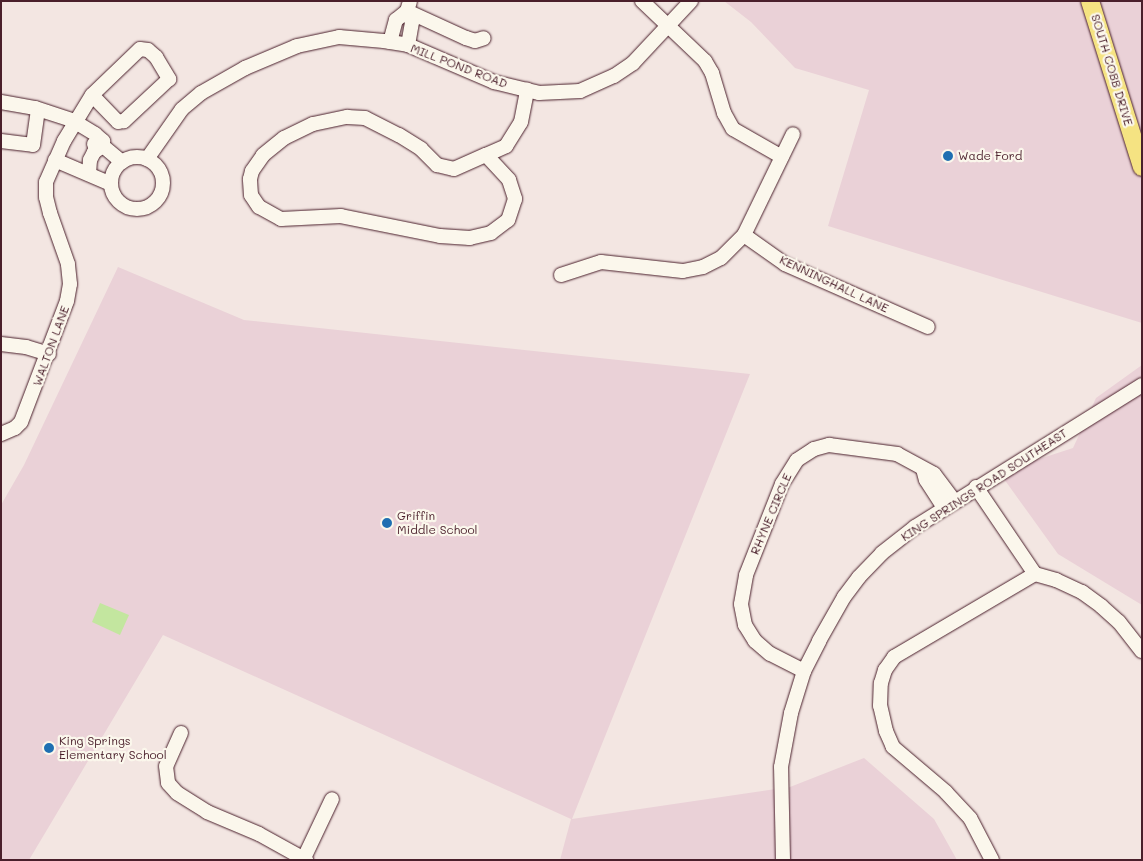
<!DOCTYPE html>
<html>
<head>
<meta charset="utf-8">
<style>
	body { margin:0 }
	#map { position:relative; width:1143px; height:861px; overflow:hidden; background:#f3e6e2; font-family:Mali,sans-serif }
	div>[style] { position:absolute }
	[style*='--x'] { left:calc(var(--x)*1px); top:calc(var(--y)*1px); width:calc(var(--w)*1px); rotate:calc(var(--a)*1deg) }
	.built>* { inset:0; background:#ead1d7 }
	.green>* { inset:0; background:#c3e69f }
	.roads { filter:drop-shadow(0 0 1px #4a1f2b) drop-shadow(0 0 1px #4a1f2b) }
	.minor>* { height:14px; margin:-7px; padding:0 7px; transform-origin:7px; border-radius:7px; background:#fbf7ec }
	.minor>.ring { margin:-7px; padding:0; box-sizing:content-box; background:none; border:14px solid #fbf7ec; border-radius:50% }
	.major>* { height:18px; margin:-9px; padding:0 9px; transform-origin:9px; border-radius:9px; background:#f5e382 }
	.dots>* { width:14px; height:14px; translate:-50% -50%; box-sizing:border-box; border:2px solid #fbf7ec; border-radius:50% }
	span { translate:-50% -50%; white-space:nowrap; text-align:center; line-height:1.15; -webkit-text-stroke:4.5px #fbf7ec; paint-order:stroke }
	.street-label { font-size:12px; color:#4a1f2b }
	.poi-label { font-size:12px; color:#4a1f2b }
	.left { translate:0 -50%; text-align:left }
	.frame { position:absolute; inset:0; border:2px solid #4a1f2b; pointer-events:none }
</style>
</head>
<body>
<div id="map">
	<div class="built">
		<i style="clip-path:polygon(724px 1px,1142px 1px,1142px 323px,828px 226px,869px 90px,795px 68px,751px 22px)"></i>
		<i style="clip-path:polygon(118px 267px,244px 320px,750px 374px,572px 819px,790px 787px,864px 758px,934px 819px,957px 860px,560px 860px,571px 819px,163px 635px,29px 860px,1px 860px,1px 505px,24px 465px)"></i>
		<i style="clip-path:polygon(1142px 365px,1142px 605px,1058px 554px,999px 472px,1073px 448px,1096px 398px)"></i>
	</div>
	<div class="green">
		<i style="clip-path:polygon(100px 603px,129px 615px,120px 635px,92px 622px)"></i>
	</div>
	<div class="roads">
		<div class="minor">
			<i style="--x:642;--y:1;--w:87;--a:43.6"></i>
			<i style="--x:705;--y:61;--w:14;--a:60"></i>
			<i style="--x:712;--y:73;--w:42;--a:73.3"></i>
			<i style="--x:724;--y:113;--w:18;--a:61"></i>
			<i style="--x:733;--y:129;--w:56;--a:29.7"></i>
			<i style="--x:407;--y:11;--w:65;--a:24.6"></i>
			<i style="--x:466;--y:38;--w:9;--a:18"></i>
			<i style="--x:475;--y:41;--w:9;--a:-18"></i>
			<i style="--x:390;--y:42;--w:23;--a:-75"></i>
			<i style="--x:396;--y:20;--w:14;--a:-39"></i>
			<i style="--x:408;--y:45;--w:23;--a:-80"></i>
			<i style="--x:412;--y:22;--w:12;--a:-114"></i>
			<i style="--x:407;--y:11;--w:10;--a:-73"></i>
			<i style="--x:140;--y:49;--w:8;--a:7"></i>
			<i style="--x:148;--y:50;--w:11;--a:41"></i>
			<i style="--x:156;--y:57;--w:26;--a:59"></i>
			<i style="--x:169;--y:79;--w:62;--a:137"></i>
			<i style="--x:124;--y:121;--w:6;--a:171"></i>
			<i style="--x:118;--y:122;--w:37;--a:-134"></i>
			<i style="--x:92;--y:95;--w:66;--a:-43.8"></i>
			<i style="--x:1;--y:102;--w:35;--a:10"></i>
			<i style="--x:35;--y:108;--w:39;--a:18"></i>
			<i style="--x:72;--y:120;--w:27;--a:31"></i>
			<i style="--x:95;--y:134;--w:11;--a:41"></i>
			<i style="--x:103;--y:141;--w:5;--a:90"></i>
			<i style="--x:347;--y:117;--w:18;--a:3"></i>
			<i style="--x:365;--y:118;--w:38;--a:27"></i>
			<i style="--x:399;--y:135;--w:26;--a:32"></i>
			<i style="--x:421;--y:149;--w:23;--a:45"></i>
			<i style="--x:437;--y:165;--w:17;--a:13"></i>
			<i style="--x:454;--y:169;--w:35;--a:-24"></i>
			<i style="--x:486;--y:155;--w:34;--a:47"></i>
			<i style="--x:509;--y:180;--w:20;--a:72"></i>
			<i style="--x:515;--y:199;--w:22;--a:108"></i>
			<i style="--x:508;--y:220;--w:21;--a:143"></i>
			<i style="--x:491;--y:233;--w:22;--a:167"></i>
			<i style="--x:470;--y:238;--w:30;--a:-176"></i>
			<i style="--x:440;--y:236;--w:101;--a:-168.6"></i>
			<i style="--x:341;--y:216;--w:60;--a:177.1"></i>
			<i style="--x:281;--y:219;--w:25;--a:-151"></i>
			<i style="--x:259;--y:207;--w:14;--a:-124"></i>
			<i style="--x:251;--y:195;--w:16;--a:-94"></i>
			<i style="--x:250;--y:179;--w:8;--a:-76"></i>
			<i style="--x:252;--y:171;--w:19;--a:-55"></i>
			<i style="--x:263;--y:155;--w:27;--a:-39"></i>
			<i style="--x:284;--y:138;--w:32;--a:-26"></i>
			<i style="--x:313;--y:124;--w:35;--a:-12"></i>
			<i style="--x:1;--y:141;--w:32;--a:7"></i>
			<i style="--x:33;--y:145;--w:36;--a:-82"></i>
			<i style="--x:94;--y:144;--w:5;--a:37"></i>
			<i style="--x:98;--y:147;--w:5;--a:-11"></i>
			<i style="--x:103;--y:146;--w:25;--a:40"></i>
			<i style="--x:486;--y:155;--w:22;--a:-24"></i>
			<i style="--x:506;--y:146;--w:28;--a:-58"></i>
			<i style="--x:521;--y:122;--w:33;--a:-79"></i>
			<i class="ring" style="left:111px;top:157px;width:38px;height:38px"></i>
			<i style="--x:147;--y:159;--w:61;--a:-55"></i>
			<i style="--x:182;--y:109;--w:25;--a:-40"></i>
			<i style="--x:201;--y:93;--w:51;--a:-29.6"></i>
			<i style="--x:245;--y:68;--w:56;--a:-22.9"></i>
			<i style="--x:297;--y:46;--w:43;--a:-12.1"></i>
			<i style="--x:339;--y:37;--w:45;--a:5.1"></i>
			<i style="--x:384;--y:41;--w:24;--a:9"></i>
			<i style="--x:408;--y:45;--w:94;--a:23.3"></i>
			<i style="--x:494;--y:82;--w:46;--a:13.7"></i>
			<i style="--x:539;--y:93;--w:41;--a:-2.8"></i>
			<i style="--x:580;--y:91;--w:37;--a:-24"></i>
			<i style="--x:614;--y:76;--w:23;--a:-34"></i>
			<i style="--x:633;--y:63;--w:85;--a:-46.9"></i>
			<i style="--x:55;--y:160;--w:61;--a:23.2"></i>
			<i style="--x:89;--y:174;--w:14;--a:-86"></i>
			<i style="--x:90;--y:160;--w:9;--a:-63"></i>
			<i style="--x:94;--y:152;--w:11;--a:-34"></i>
			<i style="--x:744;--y:235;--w:50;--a:35.3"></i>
			<i style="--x:785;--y:264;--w:156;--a:23.8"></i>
			<i style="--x:561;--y:275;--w:42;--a:-18"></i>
			<i style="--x:601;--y:262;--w:82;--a:6.3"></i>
			<i style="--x:683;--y:271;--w:20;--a:-11"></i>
			<i style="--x:703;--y:267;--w:20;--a:-27"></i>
			<i style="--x:721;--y:258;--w:33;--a:-45"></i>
			<i style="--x:744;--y:235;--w:112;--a:-64.1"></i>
			<i style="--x:1;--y:344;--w:25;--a:7"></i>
			<i style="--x:26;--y:347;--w:24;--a:17"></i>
			<i style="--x:1;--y:434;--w:15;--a:-23"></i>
			<i style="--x:15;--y:428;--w:8;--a:-45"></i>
			<i style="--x:21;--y:422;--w:129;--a:-69.2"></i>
			<i style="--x:67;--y:301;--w:17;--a:-80"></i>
			<i style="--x:70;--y:284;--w:20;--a:-96"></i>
			<i style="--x:68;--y:264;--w:54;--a:-109.4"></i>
			<i style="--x:50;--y:213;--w:16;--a:-104"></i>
			<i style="--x:46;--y:197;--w:15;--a:-90"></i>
			<i style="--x:46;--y:182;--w:45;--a:-66.3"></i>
			<i style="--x:64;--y:141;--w:54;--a:-58.7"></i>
			<i style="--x:923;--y:469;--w:11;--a:75"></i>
			<i style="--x:926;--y:480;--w:33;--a:57"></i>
			<i style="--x:976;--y:487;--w:105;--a:55.9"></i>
			<i style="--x:804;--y:671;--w:38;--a:-153"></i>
			<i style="--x:770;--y:654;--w:20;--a:-139"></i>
			<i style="--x:755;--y:641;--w:19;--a:-122"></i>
			<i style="--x:745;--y:625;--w:21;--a:-101"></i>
			<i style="--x:741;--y:604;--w:29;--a:-80"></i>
			<i style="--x:746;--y:575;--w:98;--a:-68.4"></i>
			<i style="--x:782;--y:484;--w:28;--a:-58"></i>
			<i style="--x:797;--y:460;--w:20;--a:-33"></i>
			<i style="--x:814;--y:449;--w:16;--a:-15"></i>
			<i style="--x:829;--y:445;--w:69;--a:7.5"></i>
			<i style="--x:897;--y:454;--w:42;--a:28.4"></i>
			<i style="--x:934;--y:474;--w:34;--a:53"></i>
			<i style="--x:181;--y:733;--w:36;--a:114"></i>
			<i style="--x:166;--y:766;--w:17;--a:83"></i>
			<i style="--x:168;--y:783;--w:13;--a:48"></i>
			<i style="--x:177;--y:793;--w:36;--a:32"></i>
			<i style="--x:207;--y:812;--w:56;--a:22.9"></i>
			<i style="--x:259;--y:834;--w:54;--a:29"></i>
			<i style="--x:304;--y:858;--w:65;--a:-64.6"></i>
			<i style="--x:783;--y:860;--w:93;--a:-91.2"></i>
			<i style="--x:781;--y:767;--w:55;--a:-79.5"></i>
			<i style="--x:791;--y:713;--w:44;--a:-72.8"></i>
			<i style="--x:804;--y:671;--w:34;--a:-63"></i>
			<i style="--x:819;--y:641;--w:51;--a:-60.4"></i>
			<i style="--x:844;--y:597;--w:25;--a:-53"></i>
			<i style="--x:859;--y:577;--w:33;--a:-46"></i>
			<i style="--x:882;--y:553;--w:42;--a:-38.2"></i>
			<i style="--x:915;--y:527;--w:268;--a:-32"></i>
			<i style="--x:992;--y:860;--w:47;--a:-117.6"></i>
			<i style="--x:970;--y:818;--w:35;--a:-133"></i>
			<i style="--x:946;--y:792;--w:70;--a:-139.7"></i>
			<i style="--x:893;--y:747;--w:17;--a:-114"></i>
			<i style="--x:886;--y:731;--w:26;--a:-103"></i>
			<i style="--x:880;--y:706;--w:23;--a:-88"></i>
			<i style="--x:881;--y:683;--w:14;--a:-73"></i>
			<i style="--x:885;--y:670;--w:16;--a:-55"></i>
			<i style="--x:894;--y:657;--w:164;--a:-30.5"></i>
			<i style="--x:1035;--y:574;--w:22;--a:16"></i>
			<i style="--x:1056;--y:580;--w:29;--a:25"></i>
			<i style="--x:1082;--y:592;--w:24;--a:36"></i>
			<i style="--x:1101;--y:606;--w:24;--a:42"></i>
			<i style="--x:1119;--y:622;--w:37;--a:52"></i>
		</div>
		<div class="major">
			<i style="--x:1090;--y:1;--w:174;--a:72.6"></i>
		</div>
	</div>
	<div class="dots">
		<i style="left:948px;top:156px;background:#1f6fb2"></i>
		<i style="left:387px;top:523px;background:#1f6fb2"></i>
		<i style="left:49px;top:748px;background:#1f6fb2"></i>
	</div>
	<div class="street-label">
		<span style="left:459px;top:66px;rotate:21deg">MILL POND ROAD</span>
		<span style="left:1112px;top:70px;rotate:73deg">SOUTH COBB DRIVE</span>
		<span style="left:834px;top:284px;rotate:25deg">KENNINGHALL LANE</span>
		<span style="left:51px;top:346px;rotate:-70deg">WALTON LANE</span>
		<span style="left:984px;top:485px;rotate:-33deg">KING SPRINGS ROAD SOUTHEAST</span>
		<span style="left:771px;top:514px;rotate:-67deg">RHYNE CIRCLE</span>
	</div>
	<div class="poi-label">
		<span class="left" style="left:958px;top:156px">Wade Ford</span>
		<span class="left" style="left:397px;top:523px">Griffin<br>Middle School</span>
		<span class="left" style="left:59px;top:748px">King Springs<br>Elementary School</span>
	</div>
	<div class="frame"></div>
</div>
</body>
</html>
